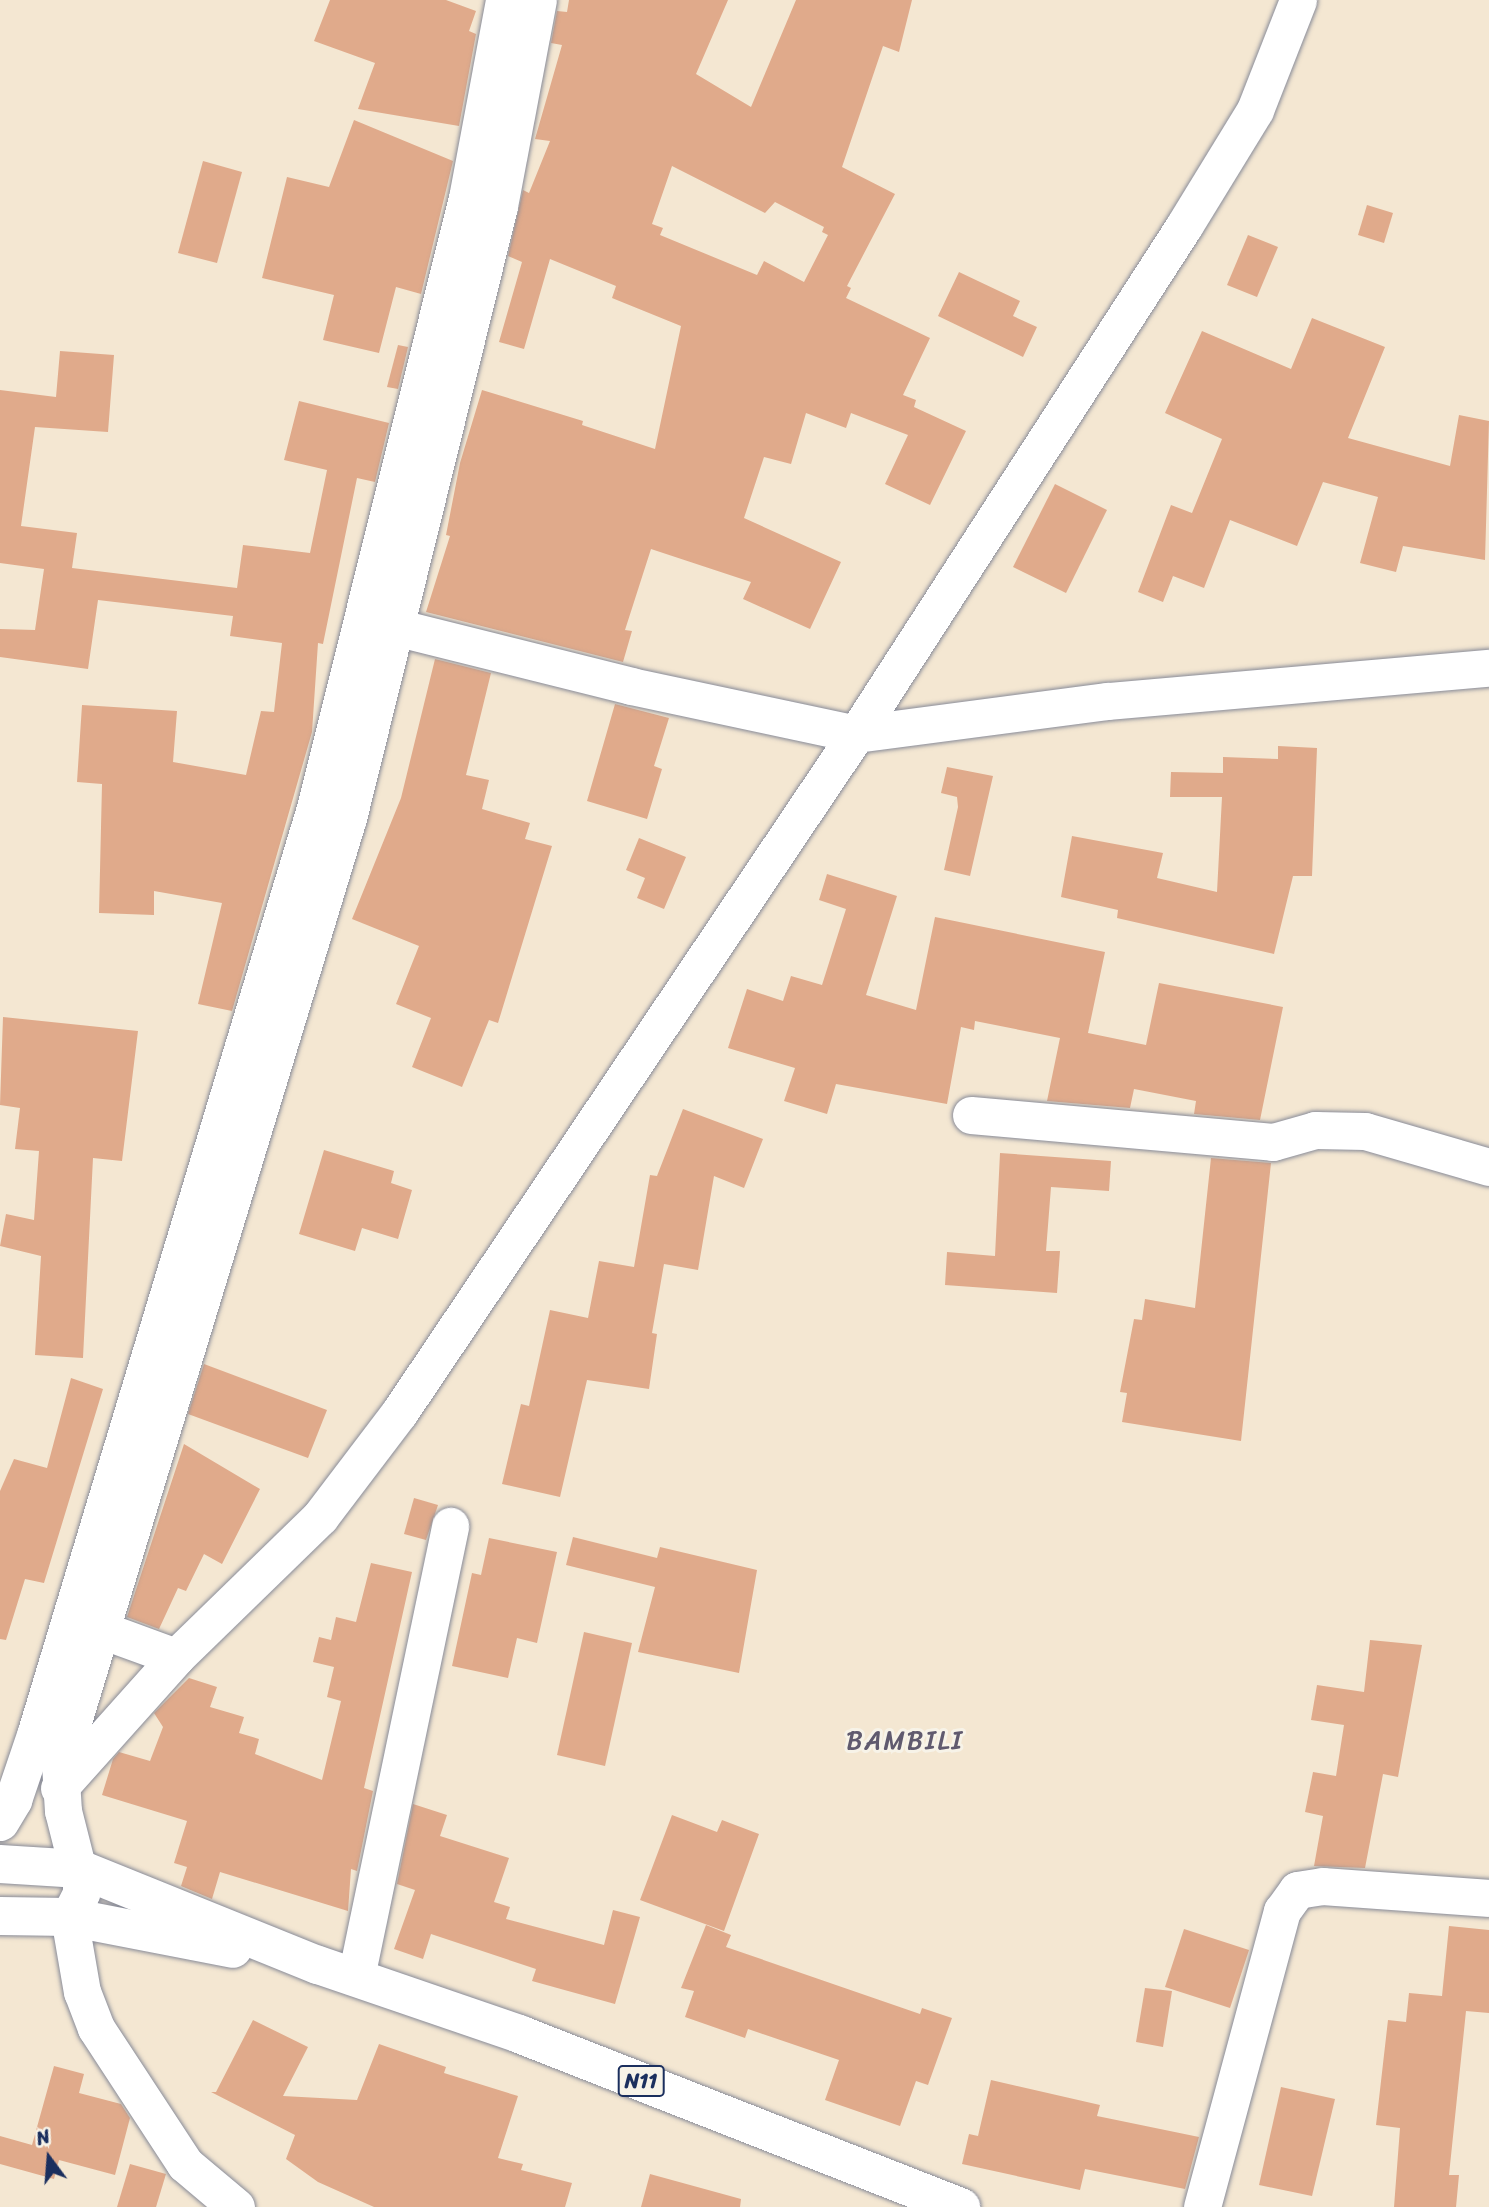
<!DOCTYPE html>
<html>
<head>
<meta charset="utf-8">
<style>
	body { margin:0 }
	#map { position:relative; width:1489px; height:2207px; overflow:hidden; background:#f4e7d2; font-family:Sriracha,sans-serif }
	div>[style] { position:absolute }
	[style*='--x'] { left:calc(var(--x)*1px); top:calc(var(--y)*1px); width:calc(var(--w)*1px); rotate:calc(var(--a)*1deg) }
	.building>* { inset:0; background:#e0aa8b }
	.roads { filter:drop-shadow(0 0 2px #888b98) drop-shadow(0 0 2px #888b98) }
	.minor>* { height:37px; margin:-18.5px; padding:0 18.5px; transform-origin:18.5px; border-radius:18.5px; background:#fff }
	.highway>* { height:38px; margin:-19px; padding:0 19px; transform-origin:19px; border-radius:19px; background:#fff }
	span { translate:-50% -50%; white-space:nowrap; text-align:center; line-height:1.15; -webkit-text-stroke:6px #f7f3e8; paint-order:stroke }
	.shield-label span { padding:2px 5px; background:#f7f3e8; border:2px solid; border-radius:5px; -webkit-text-stroke-width:0 }
	.shield-label { font-size:21px; color:#1b2f5e; font-weight:700 }
	.quarter-label { font-size:26px; color:#605a6e; letter-spacing:2px }
	.north { position:absolute; left:14px; top:2123px; width:70px; height:70px; -webkit-text-stroke:5px #f7f3e8; paint-order:stroke; rotate:344deg; font-size:19px; font-weight:700; line-height:28px; text-align:center; color:#1b2f5e }
	.north::after { content:''; display:block; margin:auto; width:24px; height:32px; background:#1b2f5e; clip-path:polygon(50% 0,100% 100%,50% 72%,0 100%) }
</style>
</head>
<body>
<div id="map">
	<div class="building">
		<i style="clip-path:polygon(330px 0,446px 0,476px 11px,469px 31px,476px 34px,459px 126px,358px 109px,375px 63px,314px 41px)"></i>
		<i style="clip-path:polygon(evenodd,569px 0,728px 0,696px 74px,751px 107px,796px 0,912px 0,899px 52px,883px 46px,842px 167px,895px 194px,847px 286px,851px 288px,846px 298px,930px 338px,903px 395px,916px 400px,914px 407px,966px 431px,930px 505px,885px 484px,908px 435px,851px 413px,846px 428px,806px 413px,791px 464px,764px 457px,744px 518px,841px 562px,810px 629px,743px 599px,751px 582px,651px 549px,625px 630px,632px 631px,623px 662px,426px 612px,450px 536px,446px 535px,460px 463px,482px 390px,583px 421px,582px 425px,655px 449px,681px 326px,612px 298px,616px 286px,550px 259px,524px 349px,499px 342px,522px 262px,508px 256px,523px 190px,529px 193px,550px 141px,535px 139px,562px 45px,551px 43px,557px 11px,567px 12px,569px 0,672px 166px,765px 213px,775px 202px,824px 227px,822px 232px,828px 235px,804px 282px,764px 261px,757px 275px,660px 235px,663px 228px,652px 224px,672px 166px)"></i>
		<i style="clip-path:polygon(354px 120px,453px 161px,421px 294px,396px 287px,379px 353px,323px 340px,334px 295px,262px 278px,287px 177px,329px 187px)"></i>
		<i style="clip-path:polygon(203px 161px,242px 172px,217px 263px,178px 253px)"></i>
		<i style="clip-path:polygon(1367px 205px,1393px 213px,1384px 243px,1358px 235px)"></i>
		<i style="clip-path:polygon(1248px 235px,1278px 247px,1257px 297px,1227px 285px)"></i>
		<i style="clip-path:polygon(959px 272px,1020px 301px,1013px 316px,1037px 327px,1023px 357px,938px 316px)"></i>
		<i style="clip-path:polygon(1312px 318px,1385px 347px,1348px 438px,1450px 466px,1459px 415px,1489px 421px,1485px 560px,1403px 546px,1396px 572px,1360px 563px,1378px 497px,1323px 482px,1297px 546px,1230px 520px,1204px 588px,1173px 576px,1163px 602px,1138px 592px,1171px 505px,1192px 513px,1222px 439px,1165px 413px,1202px 331px,1291px 369px)"></i>
		<i style="clip-path:polygon(398px 345px,408px 347px,398px 389px,387px 387px)"></i>
		<i style="clip-path:polygon(60px 351px,114px 355px,108px 432px,35px 427px,21px 526px,77px 533px,72px 568px,237px 588px,243px 545px,310px 553px,327px 470px,284px 460px,299px 401px,389px 423px,375px 482px,357px 478px,323px 644px,318px 643px,312px 732px,232px 1011px,198px 1004px,222px 903px,154px 891px,154px 915px,99px 913px,102px 784px,77px 782px,82px 705px,177px 711px,173px 762px,246px 775px,261px 711px,274px 712px,282px 643px,230px 636px,233px 616px,98px 600px,88px 669px,0 657px,0 629px,35px 630px,44px 569px,0 563px,0 390px,56px 397px)"></i>
		<i style="clip-path:polygon(1055px 484px,1107px 510px,1066px 593px,1013px 567px)"></i>
		<i style="clip-path:polygon(435px 659px,491px 673px,466px 775px,489px 780px,482px 809px,530px 823px,525px 839px,552px 846px,498px 1023px,489px 1020px,462px 1087px,412px 1067px,431px 1018px,396px 1004px,419px 946px,352px 919px,401px 798px)"></i>
		<i style="clip-path:polygon(615px 704px,669px 718px,654px 766px,662px 769px,647px 819px,587px 801px)"></i>
		<i style="clip-path:polygon(1278px 746px,1317px 748px,1312px 876px,1293px 876px,1274px 954px,1117px 918px,1118px 910px,1061px 897px,1072px 836px,1163px 853px,1157px 878px,1217px 892px,1222px 797px,1170px 797px,1171px 772px,1223px 773px,1223px 757px,1278px 759px)"></i>
		<i style="clip-path:polygon(947px 767px,993px 776px,970px 876px,944px 870px,958px 807px,957px 797px,941px 793px)"></i>
		<i style="clip-path:polygon(639px 838px,686px 857px,664px 909px,637px 898px,645px 878px,626px 870px)"></i>
		<i style="clip-path:polygon(827px 874px,897px 896px,866px 995px,916px 1010px,935px 917px,1105px 952px,1088px 1033px,1146px 1045px,1159px 983px,1283px 1007px,1260px 1120px,1194px 1114px,1196px 1101px,1134px 1089px,1130px 1108px,1047px 1101px,1060px 1038px,975px 1021px,974px 1030px,961px 1027px,947px 1104px,836px 1084px,827px 1114px,784px 1101px,795px 1068px,728px 1048px,747px 989px,783px 1001px,791px 976px,822px 985px,846px 909px,819px 900px)"></i>
		<i style="clip-path:polygon(3px 1017px,138px 1031px,122px 1161px,93px 1158px,83px 1358px,35px 1355px,41px 1256px,0 1246px,6px 1214px,34px 1220px,39px 1151px,15px 1149px,20px 1108px,0 1105px)"></i>
		<i style="clip-path:polygon(683px 1109px,763px 1139px,744px 1188px,714px 1176px,698px 1270px,664px 1264px,652px 1333px,657px 1334px,649px 1389px,587px 1380px,560px 1497px,502px 1484px,521px 1404px,529px 1406px,550px 1310px,588px 1318px,599px 1261px,634px 1267px,650px 1175px,657px 1176px)"></i>
		<i style="clip-path:polygon(324px 1150px,394px 1171px,391px 1183px,412px 1190px,398px 1239px,362px 1228px,355px 1251px,299px 1234px)"></i>
		<i style="clip-path:polygon(1000px 1153px,1111px 1161px,1109px 1191px,1051px 1187px,1046px 1251px,1060px 1251px,1057px 1293px,945px 1285px,947px 1252px,995px 1256px)"></i>
		<i style="clip-path:polygon(1211px 1158px,1271px 1163px,1241px 1441px,1122px 1422px,1127px 1393px,1120px 1392px,1134px 1319px,1142px 1320px,1145px 1299px,1195px 1308px)"></i>
		<i style="clip-path:polygon(204px 1364px,327px 1410px,308px 1458px,188px 1414px)"></i>
		<i style="clip-path:polygon(71px 1378px,103px 1389px,44px 1583px,25px 1579px,6px 1640px,0 1639px,0 1491px,14px 1459px,47px 1468px)"></i>
		<i style="clip-path:polygon(184px 1444px,260px 1489px,222px 1564px,204px 1554px,186px 1591px,178px 1588px,159px 1629px,127px 1617px)"></i>
		<i style="clip-path:polygon(414px 1498px,438px 1505px,426px 1540px,404px 1534px)"></i>
		<i style="clip-path:polygon(573px 1537px,657px 1558px,660px 1547px,757px 1570px,739px 1673px,638px 1652px,655px 1587px,566px 1565px)"></i>
		<i style="clip-path:polygon(489px 1538px,557px 1552px,537px 1643px,517px 1638px,508px 1678px,452px 1666px,472px 1573px,481px 1575px)"></i>
		<i style="clip-path:polygon(371px 1563px,412px 1572px,364px 1788px,373px 1791px,357px 1871px,351px 1869px,348px 1911px,220px 1872px,212px 1899px,181px 1886px,187px 1867px,174px 1863px,187px 1821px,102px 1795px,113px 1759px,119px 1752px,150px 1761px,163px 1727px,154px 1713px,189px 1678px,217px 1687px,210px 1707px,244px 1717px,239px 1733px,259px 1739px,255px 1754px,322px 1780px,341px 1701px,327px 1697px,334px 1667px,313px 1662px,319px 1637px,331px 1640px,336px 1617px,356px 1622px)"></i>
		<i style="clip-path:polygon(584px 1632px,632px 1643px,605px 1766px,557px 1755px)"></i>
		<i style="clip-path:polygon(1370px 1640px,1422px 1645px,1398px 1777px,1383px 1774px,1365px 1868px,1314px 1866px,1323px 1816px,1305px 1812px,1313px 1772px,1336px 1776px,1344px 1725px,1311px 1720px,1317px 1685px,1364px 1692px)"></i>
		<i style="clip-path:polygon(413px 1804px,447px 1815px,440px 1836px,509px 1858px,494px 1902px,510px 1907px,506px 1919px,604px 1945px,613px 1910px,640px 1917px,615px 2004px,532px 1981px,536px 1969px,431px 1934px,423px 1959px,394px 1949px,415px 1890px,397px 1884px)"></i>
		<i style="clip-path:polygon(672px 1815px,717px 1832px,722px 1820px,759px 1834px,724px 1931px,640px 1900px)"></i>
		<i style="clip-path:polygon(706px 1925px,731px 1935px,726px 1947px,920px 2014px,922px 2008px,952px 2018px,928px 2085px,916px 2081px,900px 2126px,825px 2100px,839px 2060px,748px 2029px,745px 2038px,685px 2017px,694px 1991px,681px 1988px)"></i>
		<i style="clip-path:polygon(1449px 1926px,1489px 1930px,1489px 2013px,1466px 2011px,1449px 2175px,1459px 2175px,1456px 2207px,1394px 2207px,1400px 2128px,1376px 2125px,1388px 2020px,1406px 2022px,1409px 1993px,1442px 1996px)"></i>
		<i style="clip-path:polygon(1184px 1929px,1249px 1950px,1230px 2008px,1165px 1987px)"></i>
		<i style="clip-path:polygon(1145px 1988px,1172px 1991px,1163px 2047px,1136px 2042px)"></i>
		<i style="clip-path:polygon(253px 2020px,308px 2047px,283px 2096px,357px 2100px,379px 2044px,446px 2067px,444px 2073px,518px 2096px,498px 2158px,523px 2164px,521px 2170px,572px 2183px,565px 2207px,374px 2207px,318px 2182px,286px 2159px,295px 2135px,211px 2092px,216px 2092px)"></i>
		<i style="clip-path:polygon(54px 2066px,84px 2074px,79px 2093px,121px 2104px,130px 2118px,115px 2175px,59px 2160px,54px 2179px,0 2164px,0 2136px,32px 2145px)"></i>
		<i style="clip-path:polygon(991px 2080px,1100px 2105px,1097px 2116px,1199px 2137px,1185px 2189px,1085px 2169px,1080px 2190px,962px 2164px,969px 2134px,978px 2136px)"></i>
		<i style="clip-path:polygon(1281px 2087px,1335px 2099px,1312px 2196px,1259px 2185px)"></i>
		<i style="clip-path:polygon(130px 2164px,166px 2174px,156px 2207px,117px 2207px)"></i>
		<i style="clip-path:polygon(650px 2174px,741px 2199px,740px 2207px,641px 2207px)"></i>
	</div>
	<div class="roads">
		<div class="minor">
			<i style="--x:395;--y:627;--w:243;--a:14"></i>
			<i style="--x:631;--y:686;--w:230;--a:12"></i>
			<i style="--x:856;--y:734;--w:254;--a:-7.5"></i>
			<i style="--x:1108;--y:701;--w:382;--a:-5"></i>
			<i style="--x:971;--y:1115;--w:303;--a:5.1"></i>
			<i style="--x:1273;--y:1142;--w:44;--a:-15.9"></i>
			<i style="--x:1315;--y:1130;--w:50;--a:1.1"></i>
			<i style="--x:1365;--y:1131;--w:129;--a:16.2"></i>
			<i style="--x:99;--y:1629;--w:82;--a:20"></i>
			<i style="--x:59;--y:1788;--w:176;--a:-48.2"></i>
			<i style="--x:176;--y:1657;--w:201;--a:-44.2"></i>
			<i style="--x:320;--y:1517;--w:131;--a:-52.8"></i>
			<i style="--x:399;--y:1413;--w:818;--a:-56.06"></i>
			<i style="--x:856;--y:734;--w:605;--a:-57.15"></i>
			<i style="--x:1184;--y:226;--w:136;--a:-58.5"></i>
			<i style="--x:1255;--y:110;--w:118;--a:-68.6"></i>
			<i style="--x:0;--y:1822;--w:26;--a:-59"></i>
			<i style="--x:13;--y:1800;--w:72;--a:-71.3"></i>
			<i style="--x:36;--y:1732;--w:965;--a:-73.2"></i>
			<i style="--x:315;--y:808;--w:629;--a:-76.01"></i>
			<i style="--x:467;--y:198;--w:201;--a:-79.4"></i>
			<i style="--x:356;--y:1977;--w:461;--a:-78.2"></i>
			<i style="--x:236;--y:2207;--w:67;--a:-139.9"></i>
			<i style="--x:185;--y:2164;--w:163;--a:-123.2"></i>
			<i style="--x:96;--y:2028;--w:39;--a:-111"></i>
			<i style="--x:82;--y:1992;--w:76;--a:-99.8"></i>
			<i style="--x:69;--y:1917;--w:27;--a:-63"></i>
			<i style="--x:81;--y:1893;--w:11;--a:-90"></i>
			<i style="--x:81;--y:1882;--w:73;--a:-104.2"></i>
			<i style="--x:63;--y:1811;--w:47;--a:-93.7"></i>
			<i style="--x:60;--y:1764;--w:989;--a:-73.07"></i>
			<i style="--x:348;--y:818;--w:630;--a:-76.14"></i>
			<i style="--x:499;--y:206;--w:210;--a:-79.3"></i>
			<i style="--x:1202;--y:2207;--w:307;--a:-74.9"></i>
			<i style="--x:1282;--y:1911;--w:26;--a:-54"></i>
			<i style="--x:1297;--y:1890;--w:26;--a:-9"></i>
			<i style="--x:1323;--y:1886;--w:166;--a:4.1"></i>
		</div>
		<div class="highway">
			<i style="--x:0;--y:1864;--w:80;--a:3.6"></i>
			<i style="--x:80;--y:1869;--w:257;--a:22"></i>
			<i style="--x:318;--y:1965;--w:213;--a:18.9"></i>
			<i style="--x:519;--y:2034;--w:475;--a:21.4"></i>
			<i style="--x:0;--y:1916;--w:69;--a:0.8"></i>
			<i style="--x:69;--y:1917;--w:167;--a:11"></i>
		</div>
	</div>
	<div class="shield-label">
		<span style="left:641px;top:2081px">N11</span>
	</div>
	<div class="quarter-label">
		<span style="left:905px;top:1741px">BAMBILI</span>
	</div>
	<div class="north">N</div>
</div>
</body>
</html>
